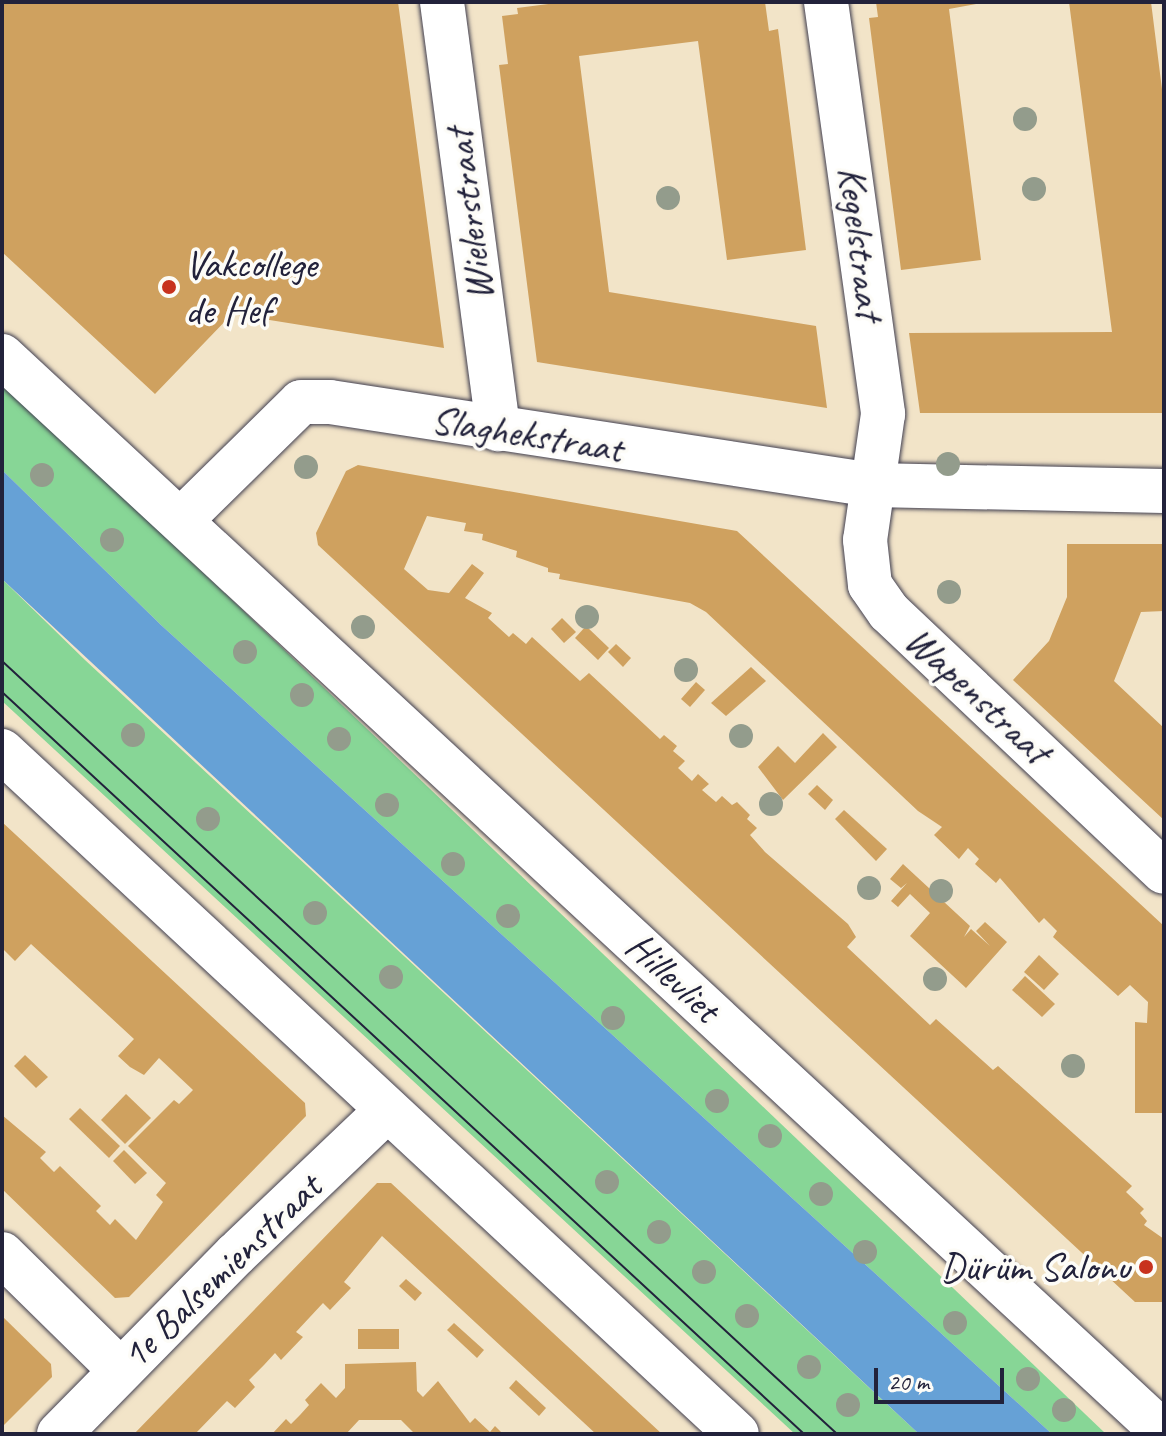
<!DOCTYPE html>
<html>
<head>
<meta charset="utf-8">
<style>
	body { margin:0 }
	#map { position:relative; width:1166px; height:1436px; overflow:hidden; background:#f2e4c8; font-family:Caveat,sans-serif }
	div>[style] { position:absolute }
	[style*='--x'] { left:calc(var(--x)*1px); top:calc(var(--y)*1px); width:calc(var(--w)*1px); rotate:calc(var(--a)*1deg) }
	.green>* { inset:0; background:#87d696 }
	.water>* { inset:0; background:#66a1d6 }
	.building>* { inset:0; background:#cfa15f }
	.roads { filter:drop-shadow(0 0 2px #413f50) drop-shadow(0 0 2px #413f50) }
	.minor>* { height:44px; margin:-22px; padding:0 22px; transform-origin:22px; border-radius:22px; background:#fff }
	.tram>* { height:2px; margin:-1px; padding:0 1px; transform-origin:1px; border-radius:1px; background:#22223b }
	.trees>* { width:24px; height:24px; margin:-12px; border-radius:50%; background:#939c8c }
	.dots>* { width:22px; height:22px; translate:-50% -50%; box-sizing:border-box; border:4px solid #fdfcf7; border-radius:50% }
	span { translate:-50% -50%; white-space:nowrap; text-align:center; line-height:1.15; -webkit-text-stroke:7px #fdfcf7; paint-order:stroke }
	.street-label { font-size:40px; color:#22223b }
	.poi-label { font-size:40px; color:#22223b }
	.left { translate:0 -50%; text-align:left }
	.right { translate:-100% -50%; text-align:right }
	.frame { position:absolute; inset:0; border:4px solid #22223b; pointer-events:none }
	.scale { position:absolute; left:874px; top:1368px; width:130px; height:36px; box-sizing:border-box; border:4px solid #22223b; border-top:0; padding-left:10px; font-size:24px; line-height:28px; white-space:nowrap; color:#22223b; -webkit-text-stroke:6px #fdfcf7; paint-order:stroke }
</style>
</head>
<body>
<div id="map">
	<div class="green">
		<i style="clip-path:polygon(2px 384px,231px 599px,1106px 1434px,1052px 1434px,161px 625px,2px 470px)"></i>
		<i style="clip-path:polygon(2px 579px,85px 660px,919px 1434px,795px 1434px,2px 701px)"></i>
	</div>
	<div class="water">
		<i style="clip-path:polygon(2px 470px,161px 625px,1052px 1434px,919px 1434px,2px 579px)"></i>
	</div>
	<div class="building">
		<i style="clip-path:polygon(2px 2px,398px 2px,444px 348px,232px 314px,155px 394px,2px 252px)"></i>
		<i style="clip-path:polygon(564px 2px,765px 2px,769px 31px,778px 29px,806px 250px,727px 260px,698px 41px,579px 56px,609px 292px,816px 326px,827px 408px,537px 362px,499px 65px,508px 64px,502px 16px,518px 14px,517px 8px)"></i>
		<i style="clip-path:polygon(876px 2px,987px 2px,949px 9px,981px 260px,901px 270px,869px 18px,878px 17px)"></i>
		<i style="clip-path:polygon(1069px 2px,1151px 2px,1164px 105px,1164px 413px,920px 413px,909px 333px,1112px 332px)"></i>
		<i style="clip-path:polygon(358px 465px,737px 531px,1164px 926px,1164px 1113px,1135px 1113px,1135px 1022px,1147px 1023px,1148px 1002px,1130px 985px,1118px 996px,1053px 937px,1057px 931px,1044px 918px,1039px 923px,1000px 878px,996px 883px,975px 864px,979px 859px,968px 848px,959px 859px,934px 835px,942px 827px,918px 811px,706px 612px,690px 603px,559px 579px,560px 574px,548px 572px,548px 568px,516px 557px,517px 551px,482px 540px,483px 534px,464px 531px,466px 523px,427px 516px,404px 569px,428px 590px,449px 593px,472px 564px,484px 573px,465px 598px,492px 613px,488px 618px,509px 637px,513px 633px,526px 644px,532px 637px,580px 681px,589px 673px,660px 739px,664px 735px,677px 746px,673px 751px,685px 761px,678px 768px,692px 781px,698px 774px,709px 784px,702px 790px,716px 802px,722px 796px,732px 805px,737px 802px,750px 815px,747px 819px,757px 828px,750px 835px,765px 852px,848px 924px,856px 937px,847px 947px,930px 1025px,936px 1019px,993px 1070px,998px 1066px,1132px 1186px,1126px 1192px,1144px 1209px,1140px 1213px,1147px 1221px,1144px 1225px,1164px 1239px,1164px 1302px,1135px 1302px,318px 545px,316px 533px,346px 471px)"></i>
		<i style="clip-path:polygon(1067px 544px,1164px 544px,1164px 611px,1141px 612px,1114px 681px,1164px 728px,1164px 820px,1013px 680px,1049px 641px,1067px 597px)"></i>
		<i style="clip-path:polygon(562px 618px,576px 632px,564px 643px,551px 629px)"></i>
		<i style="clip-path:polygon(586px 626px,609px 648px,598px 660px,575px 638px)"></i>
		<i style="clip-path:polygon(616px 644px,631px 658px,623px 667px,608px 652px)"></i>
		<i style="clip-path:polygon(751px 667px,766px 681px,726px 716px,711px 703px)"></i>
		<i style="clip-path:polygon(696px 682px,705px 690px,690px 707px,681px 699px)"></i>
		<i style="clip-path:polygon(823px 733px,837px 747px,783px 800px,758px 767px,778px 746px,795px 763px)"></i>
		<i style="clip-path:polygon(817px 785px,833px 800px,825px 810px,808px 794px)"></i>
		<i style="clip-path:polygon(844px 810px,887px 849px,876px 861px,835px 819px)"></i>
		<i style="clip-path:polygon(2px 822px,305px 1103px,306px 1116px,129px 1297px,115px 1298px,2px 1189px,2px 1115px,46px 1152px,40px 1158px,54px 1172px,60px 1166px,101px 1206px,96px 1211px,110px 1225px,115px 1219px,136px 1240px,163px 1202px,156px 1195px,166px 1183px,128px 1146px,174px 1100px,179px 1104px,193px 1090px,159px 1058px,144px 1075px,130px 1067px,118px 1056px,134px 1039px,31px 944px,15px 961px,2px 948px)"></i>
		<i style="clip-path:polygon(903px 864px,970px 926px,964px 937px,971px 929px,990px 946px,976px 931px,985px 922px,1007px 942px,966px 988px,910px 936px,930px 913px,910px 894px,898px 907px,891px 901px,907px 883px,901px 888px,890px 879px)"></i>
		<i style="clip-path:polygon(1039px 955px,1059px 974px,1044px 990px,1024px 972px)"></i>
		<i style="clip-path:polygon(1025px 976px,1055px 1004px,1042px 1017px,1012px 990px)"></i>
		<i style="clip-path:polygon(25px 1055px,48px 1077px,36px 1088px,14px 1066px)"></i>
		<i style="clip-path:polygon(126px 1094px,151px 1118px,125px 1144px,101px 1120px)"></i>
		<i style="clip-path:polygon(80px 1108px,120px 1146px,109px 1158px,69px 1119px)"></i>
		<i style="clip-path:polygon(124px 1150px,147px 1173px,135px 1184px,113px 1161px)"></i>
		<i style="clip-path:polygon(377px 1183px,391px 1183px,662px 1434px,596px 1434px,382px 1236px,344px 1282px,351px 1288px,330px 1310px,323px 1303px,296px 1332px,303px 1337px,281px 1360px,275px 1353px,264px 1365px,249px 1380px,255px 1387px,235px 1408px,227px 1401px,195px 1434px,134px 1434px)"></i>
		<i style="clip-path:polygon(406px 1279px,422px 1293px,415px 1301px,399px 1286px)"></i>
		<i style="clip-path:polygon(2px 1316px,51px 1364px,52px 1377px,2px 1427px)"></i>
		<i style="clip-path:polygon(454px 1323px,484px 1350px,477px 1358px,447px 1330px)"></i>
		<i style="clip-path:polygon(358px 1329px,399px 1329px,399px 1349px,358px 1349px)"></i>
		<i style="clip-path:polygon(416px 1362px,417px 1391px,423px 1397px,438px 1381px,470px 1423px,475px 1418px,490px 1432px,495px 1426px,503px 1434px,415px 1434px,401px 1420px,359px 1420px,346px 1434px,272px 1434px,286px 1419px,291px 1424px,300px 1415px,309px 1405px,305px 1400px,321px 1383px,336px 1398px,345px 1388px,345px 1364px)"></i>
		<i style="clip-path:polygon(516px 1380px,546px 1408px,539px 1416px,509px 1388px)"></i>
	</div>
	<div class="roads">
		<div class="minor">
			<i style="--x:442;--y:2;--w:431;--a:82.5"></i>
			<i style="--x:826;--y:2;--w:416;--a:82.1"></i>
			<i style="--x:883;--y:414;--w:127;--a:98.1"></i>
			<i style="--x:865;--y:540;--w:45;--a:83.7"></i>
			<i style="--x:870;--y:585;--w:33;--a:55"></i>
			<i style="--x:889;--y:612;--w:378;--a:43.4"></i>
			<i style="--x:2;--y:356;--w:1584;--a:42.83"></i>
			<i style="--x:181;--y:520;--w:168;--a:-44.5"></i>
			<i style="--x:301;--y:402;--w:29;--a:0"></i>
			<i style="--x:330;--y:402;--w:549;--a:8.69"></i>
			<i style="--x:873;--y:485;--w:291;--a:1.2"></i>
			<i style="--x:2;--y:751;--w:1003;--a:42.9"></i>
			<i style="--x:2;--y:1254;--w:165;--a:44.5"></i>
			<i style="--x:59;--y:1434;--w:252;--a:-45.5"></i>
			<i style="--x:236;--y:1254;--w:209;--a:-43.6"></i>
		</div>
	</div>
	<div class="tram">
		<i style="--x:2;--y:661;--w:1138;--a:42.79"></i>
		<i style="--x:2;--y:692;--w:1093;--a:42.77"></i>
	</div>
	<div class="trees">
		<i style="left:1025px;top:119px"></i>
		<i style="left:1034px;top:189px"></i>
		<i style="left:668px;top:198px"></i>
		<i style="left:948px;top:464px"></i>
		<i style="left:306px;top:467px"></i>
		<i style="left:42px;top:475px"></i>
		<i style="left:112px;top:540px"></i>
		<i style="left:949px;top:592px"></i>
		<i style="left:587px;top:617px"></i>
		<i style="left:363px;top:627px"></i>
		<i style="left:245px;top:652px"></i>
		<i style="left:686px;top:670px"></i>
		<i style="left:302px;top:695px"></i>
		<i style="left:133px;top:735px"></i>
		<i style="left:741px;top:736px"></i>
		<i style="left:339px;top:739px"></i>
		<i style="left:771px;top:804px"></i>
		<i style="left:387px;top:805px"></i>
		<i style="left:208px;top:819px"></i>
		<i style="left:453px;top:864px"></i>
		<i style="left:869px;top:888px"></i>
		<i style="left:941px;top:891px"></i>
		<i style="left:315px;top:913px"></i>
		<i style="left:508px;top:916px"></i>
		<i style="left:391px;top:977px"></i>
		<i style="left:935px;top:979px"></i>
		<i style="left:613px;top:1018px"></i>
		<i style="left:1073px;top:1066px"></i>
		<i style="left:717px;top:1101px"></i>
		<i style="left:770px;top:1136px"></i>
		<i style="left:607px;top:1182px"></i>
		<i style="left:821px;top:1194px"></i>
		<i style="left:659px;top:1232px"></i>
		<i style="left:865px;top:1252px"></i>
		<i style="left:704px;top:1272px"></i>
		<i style="left:747px;top:1316px"></i>
		<i style="left:955px;top:1323px"></i>
		<i style="left:809px;top:1367px"></i>
		<i style="left:1028px;top:1379px"></i>
		<i style="left:848px;top:1405px"></i>
		<i style="left:1064px;top:1410px"></i>
	</div>
	<div class="dots">
		<i style="left:169px;top:287px;background:#c8321e"></i>
		<i style="left:1146px;top:1267px;background:#c8321e"></i>
	</div>
	<div class="street-label">
		<span style="left:469px;top:215px;rotate:-97deg">Wielerstraat</span>
		<span style="left:861px;top:243px;rotate:83deg">Kegelstraat</span>
		<span style="left:527px;top:434px;rotate:9deg">Slaghekstraat</span>
		<span style="left:978px;top:695px;rotate:43deg">Wapenstraat</span>
		<span style="left:673px;top:977px;rotate:43deg">Hillevliet</span>
		<span style="left:221px;top:1271px;rotate:-44deg">1e Balsemienstraat</span>
	</div>
	<div class="poi-label">
		<span class="left" style="left:185px;top:287px">Vakcollege<br>de Hef</span>
		<span class="right" style="left:1130px;top:1267px">Dürüm Salonu</span>
	</div>
	<div class="frame"></div>
	<div class="scale">20 m</div>
</div>
</body>
</html>
